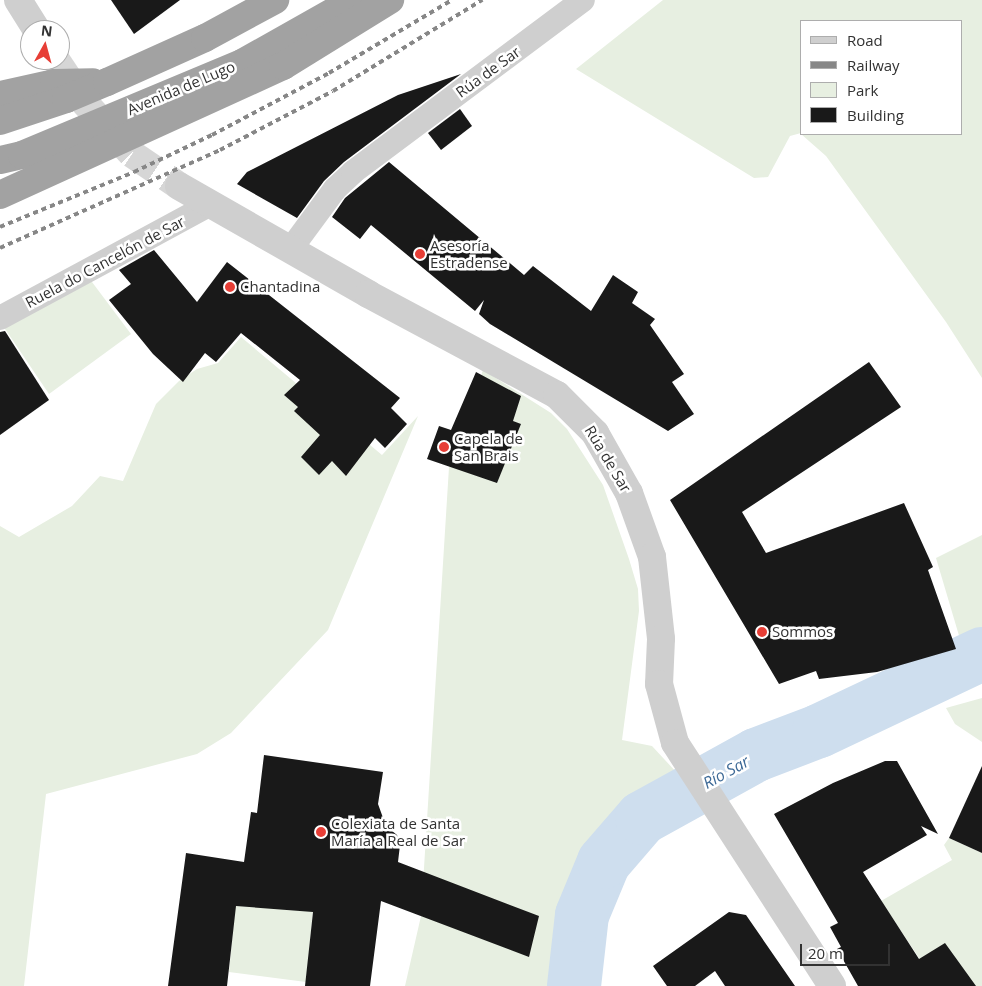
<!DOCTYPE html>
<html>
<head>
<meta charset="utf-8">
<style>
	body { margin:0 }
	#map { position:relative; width:982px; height:986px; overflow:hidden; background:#fff; font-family:"Open Sans",sans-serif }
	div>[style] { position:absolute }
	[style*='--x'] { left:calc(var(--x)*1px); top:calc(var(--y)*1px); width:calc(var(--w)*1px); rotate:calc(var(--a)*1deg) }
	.green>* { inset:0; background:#e7efe1 }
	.river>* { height:54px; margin:-27px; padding:0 27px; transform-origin:27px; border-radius:27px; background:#cedeee }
	.building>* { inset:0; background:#191919 }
	.tertiary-tunnel>* { height:28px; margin-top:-14px; transform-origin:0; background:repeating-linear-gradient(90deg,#d6d6d6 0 28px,transparent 0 42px) }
	.minor>* { height:24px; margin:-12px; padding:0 12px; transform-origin:12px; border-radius:12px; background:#cfcfcf }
	.tertiary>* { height:28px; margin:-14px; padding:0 14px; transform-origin:14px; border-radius:14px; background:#cfcfcf }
	.trunk>* { height:28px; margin:-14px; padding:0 14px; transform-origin:14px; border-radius:14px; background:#a2a2a2 }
	.rail>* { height:4px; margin-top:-2px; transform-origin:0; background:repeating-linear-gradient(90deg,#878787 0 5px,transparent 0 9px) }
	.dots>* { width:14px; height:14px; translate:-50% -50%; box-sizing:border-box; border:2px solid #fff; border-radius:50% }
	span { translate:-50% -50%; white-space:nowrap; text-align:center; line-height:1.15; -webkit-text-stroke:5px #fff; paint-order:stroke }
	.street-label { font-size:15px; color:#323232 }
	.poi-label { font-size:15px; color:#323232 }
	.left { translate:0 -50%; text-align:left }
	.water-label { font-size:16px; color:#3e6a97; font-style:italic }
	.legend { position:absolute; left:800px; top:20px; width:162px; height:115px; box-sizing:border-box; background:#fff; border:1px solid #adadad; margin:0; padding:6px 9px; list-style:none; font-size:15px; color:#323232 }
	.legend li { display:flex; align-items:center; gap:10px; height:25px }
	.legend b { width:25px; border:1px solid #adadad }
	.north { position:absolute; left:20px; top:20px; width:50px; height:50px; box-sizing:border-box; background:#fff; border:1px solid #adadad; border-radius:50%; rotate:7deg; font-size:14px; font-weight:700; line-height:20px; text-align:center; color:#323232 }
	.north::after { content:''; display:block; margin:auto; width:18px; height:22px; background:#e73e36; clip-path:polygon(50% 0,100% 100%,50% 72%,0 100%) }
	.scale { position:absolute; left:800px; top:944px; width:90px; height:22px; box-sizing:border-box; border:2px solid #323232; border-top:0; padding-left:6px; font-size:15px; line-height:18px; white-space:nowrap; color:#323232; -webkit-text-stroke:4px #fff; paint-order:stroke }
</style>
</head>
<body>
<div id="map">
	<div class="green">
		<i style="clip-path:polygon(663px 0,982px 0,982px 378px,946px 322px,826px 156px,801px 134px,961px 134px,961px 21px,801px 21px,801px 133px,790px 136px,768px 177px,754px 178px,576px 69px)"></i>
		<i style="clip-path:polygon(89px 278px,131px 334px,49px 394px,1px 323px)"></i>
		<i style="clip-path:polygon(241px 337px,382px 455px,418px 416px,328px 630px,231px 733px,197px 754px,46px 794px,24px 986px,0 986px,0 526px,19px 537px,72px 506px,100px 476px,123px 481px,156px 404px,179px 381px,197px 369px,218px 363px)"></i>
		<i style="clip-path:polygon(483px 370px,551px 413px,567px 429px,603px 485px,629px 559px,638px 589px,639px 611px,622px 740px,652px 746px,678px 774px,659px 783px,591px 857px,574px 915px,566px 986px,405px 986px,421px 916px,449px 467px)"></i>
		<i style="clip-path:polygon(982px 535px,982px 668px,960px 639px,936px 558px)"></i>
		<i style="clip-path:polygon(982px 698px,982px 742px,955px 724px,946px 708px)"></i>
		<i style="clip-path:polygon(949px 838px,982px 853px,982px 986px,915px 986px,929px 973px,881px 901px,952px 860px,944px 845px)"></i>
		<i style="clip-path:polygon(237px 889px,314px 900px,306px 982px,229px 972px)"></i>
	</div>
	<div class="river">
		<i style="--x:574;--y:986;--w:71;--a:-83.6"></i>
		<i style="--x:582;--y:915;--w:57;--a:-67.5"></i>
		<i style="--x:604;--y:862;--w:58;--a:-49.2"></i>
		<i style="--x:642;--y:818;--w:130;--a:-28.9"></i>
		<i style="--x:756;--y:755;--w:67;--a:-20.9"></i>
		<i style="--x:819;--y:731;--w:180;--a:-25.3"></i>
	</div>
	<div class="building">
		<i style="clip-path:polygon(111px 0,180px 0,134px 34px)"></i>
		<i style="clip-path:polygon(461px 74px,344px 162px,324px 181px,297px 218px,237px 184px,247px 172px,398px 95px)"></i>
		<i style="clip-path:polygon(460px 109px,472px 126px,441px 150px,428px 133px)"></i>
		<i style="clip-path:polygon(389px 162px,524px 275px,533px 266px,591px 311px,613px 275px,638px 292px,632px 303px,655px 319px,650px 325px,684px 374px,672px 382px,694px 414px,668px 431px,490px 324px,479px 314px,484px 300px,475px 311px,371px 225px,360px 239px,332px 217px,345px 198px)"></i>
		<i style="clip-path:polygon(154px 250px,197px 302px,227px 262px,400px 398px,391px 408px,407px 424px,385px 448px,375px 438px,346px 476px,332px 461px,319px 475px,301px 457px,320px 435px,294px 411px,298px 407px,284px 395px,300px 380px,241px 333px,216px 362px,205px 353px,183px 382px,153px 354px,109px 300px,131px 284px,119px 270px)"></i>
		<i style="clip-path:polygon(5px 331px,49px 400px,0 435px,0 332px)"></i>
		<i style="clip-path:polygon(869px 362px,901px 407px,742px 512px,766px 553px,904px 503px,933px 567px,928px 570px,956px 649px,877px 672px,819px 679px,816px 671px,779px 684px,670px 500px)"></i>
		<i style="clip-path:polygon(476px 372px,521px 396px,513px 421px,521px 424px,497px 483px,427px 459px,439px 426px,451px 430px)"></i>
		<i style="clip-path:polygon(264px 755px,383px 772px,378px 804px,386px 826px,397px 835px,400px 845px,398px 862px,539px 916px,529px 957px,381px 901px,370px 986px,305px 986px,313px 912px,236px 906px,227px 986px,168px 986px,186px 853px,244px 862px,251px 812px,257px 813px)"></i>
		<i style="clip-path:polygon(885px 761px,897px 761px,938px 834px,921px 826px,927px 835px,863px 872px,919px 959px,945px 943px,976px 986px,858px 986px,837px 949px,841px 947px,830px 927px,838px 923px,774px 814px,833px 783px)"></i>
		<i style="clip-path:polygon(982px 766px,982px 853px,949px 838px)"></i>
		<i style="clip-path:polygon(729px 912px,746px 915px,795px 986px,725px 986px,715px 971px,695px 986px,667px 986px,653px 966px)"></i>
	</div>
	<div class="tertiary-tunnel">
		<i style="--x:56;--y:60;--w:50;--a:56.3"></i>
		<i style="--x:84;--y:102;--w:71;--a:47.3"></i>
		<i style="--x:132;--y:154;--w:57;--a:34.2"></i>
	</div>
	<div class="minor">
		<i style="--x:290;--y:250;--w:76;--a:-53.6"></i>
		<i style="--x:335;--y:189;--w:25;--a:-43"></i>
		<i style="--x:353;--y:172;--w:287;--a:-36.8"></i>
		<i style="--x:0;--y:318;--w:238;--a:-28.4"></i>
	</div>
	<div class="tertiary">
		<i style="--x:18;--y:0;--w:36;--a:58"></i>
		<i style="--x:179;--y:186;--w:218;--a:29.7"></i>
		<i style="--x:368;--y:294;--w:214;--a:28.1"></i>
		<i style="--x:557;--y:395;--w:54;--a:45"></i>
		<i style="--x:595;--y:433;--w:69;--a:60.5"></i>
		<i style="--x:629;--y:493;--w:68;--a:70.2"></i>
		<i style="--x:652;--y:557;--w:82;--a:83.7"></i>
		<i style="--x:661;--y:639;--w:45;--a:92.5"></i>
		<i style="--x:659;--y:684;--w:61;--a:74.8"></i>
		<i style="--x:675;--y:743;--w:289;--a:57.1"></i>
	</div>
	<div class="trunk">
		<i style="--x:0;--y:95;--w:55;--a:-12.5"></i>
		<i style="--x:54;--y:83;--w:39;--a:-1"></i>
		<i style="--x:0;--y:121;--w:70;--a:-18.4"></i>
		<i style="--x:66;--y:99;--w:44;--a:-22.5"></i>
		<i style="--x:107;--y:82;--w:107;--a:-24.2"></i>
		<i style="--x:205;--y:38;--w:80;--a:-28.5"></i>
		<i style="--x:0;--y:160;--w:23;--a:-13"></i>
		<i style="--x:22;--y:155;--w:238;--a:-22.7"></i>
		<i style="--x:242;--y:63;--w:129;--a:-29.4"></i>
		<i style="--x:0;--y:195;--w:311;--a:-24.5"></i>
		<i style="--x:283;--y:66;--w:126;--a:-31.7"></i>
	</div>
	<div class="rail">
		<i style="--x:0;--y:227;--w:145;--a:-22.3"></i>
		<i style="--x:134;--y:172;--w:86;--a:-25.4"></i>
		<i style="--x:212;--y:135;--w:132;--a:-27.9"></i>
		<i style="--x:329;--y:73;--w:143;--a:-30.7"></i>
		<i style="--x:0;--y:248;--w:241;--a:-24"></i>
		<i style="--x:220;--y:150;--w:127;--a:-27.6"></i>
		<i style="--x:333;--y:91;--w:175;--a:-31.4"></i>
	</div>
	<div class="dots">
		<i style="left:420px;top:254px;background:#e73e36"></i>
		<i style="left:230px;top:287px;background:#e73e36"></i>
		<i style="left:444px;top:447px;background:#e73e36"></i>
		<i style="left:762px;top:632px;background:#e73e36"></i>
		<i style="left:321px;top:832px;background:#e73e36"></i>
	</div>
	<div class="street-label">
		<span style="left:488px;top:72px;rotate:-36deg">Rúa de Sar</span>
		<span style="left:181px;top:88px;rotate:-23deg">Avenida de Lugo</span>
		<span style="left:105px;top:262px;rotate:-28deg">Ruela do Cancelón de Sar</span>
		<span style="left:608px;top:459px;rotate:59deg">Rúa de Sar</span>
	</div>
	<div class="poi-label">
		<span class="left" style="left:430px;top:254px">Asesoría<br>Estradense</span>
		<span class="left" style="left:240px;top:287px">Chantadina</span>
		<span class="left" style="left:454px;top:447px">Capela de<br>San Brais</span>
		<span class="left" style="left:772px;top:632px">Sommos</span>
		<span class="left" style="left:331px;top:832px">Colexiata de Santa<br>María a Real de Sar</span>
	</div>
	<div class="water-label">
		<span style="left:726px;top:772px;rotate:-29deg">Río Sar</span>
	</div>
	<ul class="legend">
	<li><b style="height:6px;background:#cfcfcf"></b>Road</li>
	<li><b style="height:6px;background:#878787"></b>Railway</li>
	<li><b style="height:14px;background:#e7efe1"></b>Park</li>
	<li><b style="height:14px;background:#191919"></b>Building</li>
	</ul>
	<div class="north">N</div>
	<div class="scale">20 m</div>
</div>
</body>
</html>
